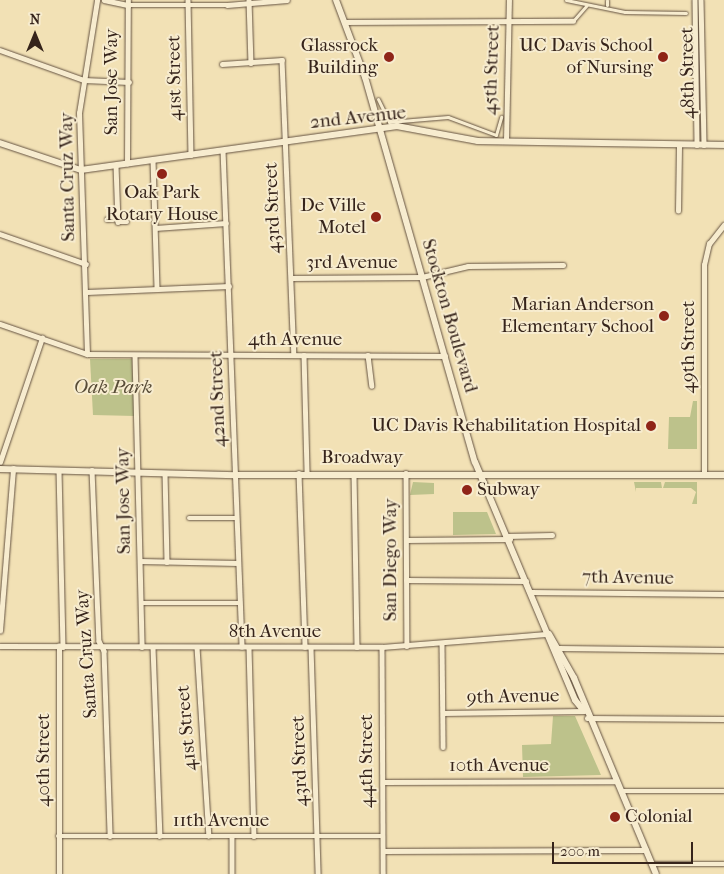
<!DOCTYPE html>
<html>
<head>
<meta charset="utf-8">
<style>
	body { margin:0 }
	#map { position:relative; width:724px; height:874px; overflow:hidden; background:#f2e1b5; font-family:"IM FELL French Canon",serif }
	div>[style] { position:absolute }
	[style*='--x'] { left:calc(var(--x)*1px); top:calc(var(--y)*1px); width:calc(var(--w)*1px); rotate:calc(var(--a)*1deg) }
	.green>* { inset:0; background:#bdc28b }
	.roads { filter:drop-shadow(0 0 1px #655342) drop-shadow(0 0 1px #655342) }
	.pedestrian>* { height:3px; margin:-1.5px; padding:0 1.5px; transform-origin:1.5px; border-radius:1.5px; background:#f7eccf }
	.minor>* { height:4.5px; margin:-2.25px; padding:0 2.25px; transform-origin:2.25px; border-radius:2.25px; background:#f7eccf }
	.tertiary>* { height:5.5px; margin:-2.75px; padding:0 2.75px; transform-origin:2.75px; border-radius:2.75px; background:#f7eccf }
	.secondary>* { height:6px; margin:-3px; padding:0 3px; transform-origin:3px; border-radius:3px; background:#f7eccf }
	.dots>* { width:14px; height:14px; translate:-50% -50%; box-sizing:border-box; border:2px solid #f7eccf; border-radius:50% }
	span { translate:-50% -50%; white-space:nowrap; text-align:center; line-height:1.15; -webkit-text-stroke:4px #f7eccf; paint-order:stroke }
	.poi-label { font-size:19px; color:#36241b }
	.right { translate:-100% -50%; text-align:right }
	.left { translate:0 -50%; text-align:left }
	.street-label { font-size:19px; color:#36241b }
	.park-label { font-size:19px; color:#584c37; font-style:italic }
	.north { position:absolute; left:10px; top:10px; width:50px; height:50px; -webkit-text-stroke:4px #f7eccf; paint-order:stroke; rotate:0deg; font-size:14px; font-weight:700; line-height:20px; text-align:center; color:#36241b }
	.north::after { content:''; display:block; margin:auto; width:18px; height:22px; background:#36241b; clip-path:polygon(50% 0,100% 100%,50% 72%,0 100%) }
	.scale { position:absolute; left:552px; top:842px; width:141px; height:22px; box-sizing:border-box; border:2px solid #36241b; border-top:0; padding-left:6px; font-size:15px; line-height:18px; white-space:nowrap; color:#36241b; -webkit-text-stroke:4px #f7eccf; paint-order:stroke }
</style>
</head>
<body>
<div id="map">
	<div class="green">
		<i style="clip-path:polygon(90px 359px,132px 359px,135px 416px,93px 415px)"></i>
		<i style="clip-path:polygon(693px 401px,697px 401px,697px 449px,668px 449px,669px 417px,690px 417px)"></i>
		<i style="clip-path:polygon(413px 482px,434px 483px,434px 494px,410px 495px)"></i>
		<i style="clip-path:polygon(634px 482px,661px 482px,662px 488px,636px 488px,636px 492px)"></i>
		<i style="clip-path:polygon(665px 482px,697px 482px,697px 504px,692px 504px,696px 492px,691px 488px,663px 488px)"></i>
		<i style="clip-path:polygon(453px 512px,487px 512px,496px 534px,453px 535px)"></i>
		<i style="clip-path:polygon(553px 716px,575px 716px,601px 775px,523px 777px,522px 745px,551px 744px)"></i>
	</div>
	<div class="roads">
		<div class="pedestrian">
			<i style="--x:566;--y:0;--w:60;--a:11.5"></i>
			<i style="--x:625;--y:12;--w:61;--a:0.9"></i>
			<i style="--x:607;--y:0;--w:5;--a:90"></i>
			<i style="--x:573;--y:21;--w:21;--a:-49"></i>
			<i style="--x:378;--y:99;--w:25;--a:64"></i>
			<i style="--x:389;--y:122;--w:59;--a:-4.8"></i>
			<i style="--x:448;--y:117;--w:51;--a:20.6"></i>
			<i style="--x:496;--y:135;--w:19;--a:-74"></i>
		</div>
		<div class="minor">
			<i style="--x:104;--y:0;--w:25;--a:12"></i>
			<i style="--x:128;--y:5;--w:99;--a:0"></i>
			<i style="--x:227;--y:5;--w:60;--a:-4.8"></i>
			<i style="--x:188;--y:0;--w:155;--a:88.9"></i>
			<i style="--x:249;--y:0;--w:63;--a:88.2"></i>
			<i style="--x:695;--y:0;--w:145;--a:89.2"></i>
			<i style="--x:701;--y:0;--w:145;--a:88.8"></i>
			<i style="--x:344;--y:22;--w:229;--a:-0.3"></i>
			<i style="--x:0;--y:50;--w:89;--a:19.7"></i>
			<i style="--x:84;--y:80;--w:45;--a:2.5"></i>
			<i style="--x:222;--y:64;--w:60;--a:-3.8"></i>
			<i style="--x:282;--y:60;--w:295;--a:87.7"></i>
			<i style="--x:506;--y:141;--w:141;--a:-88.8"></i>
			<i style="--x:223;--y:150;--w:497;--a:87.8"></i>
			<i style="--x:153;--y:160;--w:129;--a:88.2"></i>
			<i style="--x:127;--y:164;--w:164;--a:-89.7"></i>
			<i style="--x:116;--y:165;--w:57;--a:88"></i>
			<i style="--x:118;--y:222;--w:9;--a:0"></i>
			<i style="--x:678;--y:211;--w:66;--a:-89.1"></i>
			<i style="--x:107;--y:219;--w:11;--a:-5"></i>
			<i style="--x:155;--y:228;--w:71;--a:-4"></i>
			<i style="--x:0;--y:234;--w:91;--a:19.2"></i>
			<i style="--x:291;--y:278;--w:131;--a:-0.4"></i>
			<i style="--x:422;--y:277;--w:47;--a:-13.4"></i>
			<i style="--x:468;--y:266;--w:95;--a:-0.6"></i>
			<i style="--x:87;--y:292;--w:142;--a:-2.4"></i>
			<i style="--x:0;--y:324;--w:92;--a:19"></i>
			<i style="--x:87;--y:354;--w:358;--a:0.3"></i>
			<i style="--x:87;--y:354;--w:241;--a:-91.9"></i>
			<i style="--x:79;--y:113;--w:114;--a:-80.9"></i>
			<i style="--x:135;--y:355;--w:292;--a:88.6"></i>
			<i style="--x:304;--y:355;--w:118;--a:88.5"></i>
			<i style="--x:368;--y:355;--w:31;--a:83"></i>
			<i style="--x:0;--y:462;--w:131;--a:-71.3"></i>
			<i style="--x:59;--y:470;--w:177;--a:88.7"></i>
			<i style="--x:92;--y:470;--w:171;--a:87.7"></i>
			<i style="--x:99;--y:641;--w:11;--a:63"></i>
			<i style="--x:104;--y:651;--w:185;--a:88.1"></i>
			<i style="--x:165;--y:473;--w:89;--a:88.7"></i>
			<i style="--x:299;--y:473;--w:174;--a:88"></i>
			<i style="--x:406;--y:473;--w:173;--a:89.7"></i>
			<i style="--x:354;--y:474;--w:173;--a:89"></i>
			<i style="--x:704;--y:475;--w:210;--a:-90"></i>
			<i style="--x:704;--y:265;--w:22;--a:-77"></i>
			<i style="--x:709;--y:244;--w:24;--a:-52"></i>
			<i style="--x:189;--y:518;--w:48;--a:0"></i>
			<i style="--x:507;--y:536;--w:45;--a:-1.3"></i>
			<i style="--x:406;--y:540;--w:104;--a:-0.6"></i>
			<i style="--x:140;--y:561;--w:98;--a:1.2"></i>
			<i style="--x:406;--y:580;--w:120;--a:0.5"></i>
			<i style="--x:531;--y:592;--w:193;--a:0.6"></i>
			<i style="--x:141;--y:603;--w:99;--a:0"></i>
			<i style="--x:0;--y:631;--w:163;--a:-85.4"></i>
			<i style="--x:442;--y:643;--w:104;--a:89.4"></i>
			<i style="--x:0;--y:646;--w:382;--a:0.1"></i>
			<i style="--x:382;--y:647;--w:167;--a:-4.5"></i>
			<i style="--x:153;--y:647;--w:189;--a:87.9"></i>
			<i style="--x:197;--y:647;--w:189;--a:86.4"></i>
			<i style="--x:249;--y:647;--w:189;--a:88.5"></i>
			<i style="--x:311;--y:647;--w:227;--a:88.2"></i>
			<i style="--x:382;--y:647;--w:227;--a:89.7"></i>
			<i style="--x:559;--y:648;--w:165;--a:0.7"></i>
			<i style="--x:443;--y:713;--w:141;--a:-0.8"></i>
			<i style="--x:587;--y:718;--w:137;--a:0.4"></i>
			<i style="--x:383;--y:782;--w:232;--a:-0.2"></i>
			<i style="--x:621;--y:791;--w:103;--a:0"></i>
			<i style="--x:58;--y:836;--w:325;--a:0"></i>
			<i style="--x:232;--y:836;--w:38;--a:90"></i>
			<i style="--x:383;--y:851;--w:263;--a:-0.2"></i>
			<i style="--x:651;--y:864;--w:73;--a:0"></i>
			<i style="--x:59;--y:874;--w:228;--a:-90"></i>
		</div>
		<div class="tertiary">
			<i style="--x:0;--y:143;--w:85;--a:18.4"></i>
			<i style="--x:81;--y:170;--w:319;--a:-7.9"></i>
			<i style="--x:397;--y:126;--w:82;--a:10.5"></i>
			<i style="--x:478;--y:141;--w:246;--a:0.9"></i>
		</div>
		<div class="secondary">
			<i style="--x:336;--y:0;--w:82;--a:69.4"></i>
			<i style="--x:365;--y:77;--w:400;--a:74.1"></i>
			<i style="--x:475;--y:462;--w:258;--a:67.2"></i>
			<i style="--x:575;--y:700;--w:14;--a:51"></i>
			<i style="--x:0;--y:469;--w:236;--a:1.5"></i>
			<i style="--x:236;--y:475;--w:488;--a:0"></i>
			<i style="--x:549;--y:634;--w:51;--a:60.4"></i>
			<i style="--x:574;--y:678;--w:212;--a:67.3"></i>
		</div>
	</div>
	<div class="dots">
		<i style="left:389px;top:57px;background:#8f2418"></i>
		<i style="left:663px;top:57px;background:#8f2418"></i>
		<i style="left:162px;top:174px;background:#8f2418"></i>
		<i style="left:376px;top:217px;background:#8f2418"></i>
		<i style="left:664px;top:316px;background:#8f2418"></i>
		<i style="left:651px;top:426px;background:#8f2418"></i>
		<i style="left:467px;top:490px;background:#8f2418"></i>
		<i style="left:615px;top:817px;background:#8f2418"></i>
	</div>
	<div class="poi-label">
		<span class="right" style="left:378px;top:57px">Glassrock<br>Building</span>
		<span class="right" style="left:653px;top:57px">UC Davis School<br>of Nursing</span>
		<span style="left:162px;top:204px">Oak Park<br>Rotary House</span>
		<span class="right" style="left:366px;top:217px">De Ville<br>Motel</span>
		<span class="right" style="left:654px;top:316px">Marian Anderson<br>Elementary School</span>
		<span class="right" style="left:641px;top:426px">UC Davis Rehabilitation Hospital</span>
		<span class="left" style="left:477px;top:490px">Subway</span>
		<span class="left" style="left:625px;top:817px">Colonial</span>
	</div>
	<div class="street-label">
		<span style="left:492px;top:70px;rotate:-88deg">45th Street</span>
		<span style="left:688px;top:73px;rotate:-91deg">48th Street</span>
		<span style="left:175px;top:78px;rotate:-91deg">41st Street</span>
		<span style="left:112px;top:82px;rotate:-90deg">San Jose Way</span>
		<span style="left:358px;top:118px;rotate:-6deg">2nd Avenue</span>
		<span style="left:68px;top:177px;rotate:-91deg">Santa Cruz Way</span>
		<span style="left:273px;top:208px;rotate:-92deg">43rd Street</span>
		<span style="left:352px;top:263px">3rd Avenue</span>
		<span style="left:449px;top:316px;rotate:74deg">Stockton Boulevard</span>
		<span style="left:295px;top:340px">4th Avenue</span>
		<span style="left:689px;top:347px;rotate:-90deg">49th Street</span>
		<span style="left:218px;top:399px;rotate:-92deg">42nd Street</span>
		<span style="left:362px;top:458px">Broadway</span>
		<span style="left:124px;top:501px;rotate:-91deg">San Jose Way</span>
		<span style="left:391px;top:560px;rotate:-90deg">San Diego Way</span>
		<span style="left:628px;top:578px;rotate:1deg">7th Avenue</span>
		<span style="left:275px;top:632px">8th Avenue</span>
		<span style="left:87px;top:654px;rotate:-94deg">Santa Cruz Way</span>
		<span style="left:513px;top:697px;rotate:-1deg">9th Avenue</span>
		<span style="left:187px;top:728px;rotate:-95deg">41st Street</span>
		<span style="left:44px;top:760px;rotate:-90deg">40th Street</span>
		<span style="left:300px;top:761px;rotate:-92deg">43rd Street</span>
		<span style="left:367px;top:761px;rotate:-90deg">44th Street</span>
		<span style="left:499px;top:766px">10th Avenue</span>
		<span style="left:221px;top:821px">11th Avenue</span>
	</div>
	<div class="park-label">
		<span style="left:113px;top:388px">Oak Park</span>
	</div>
	<div class="north">N</div>
	<div class="scale">200 m</div>
</div>
</body>
</html>
